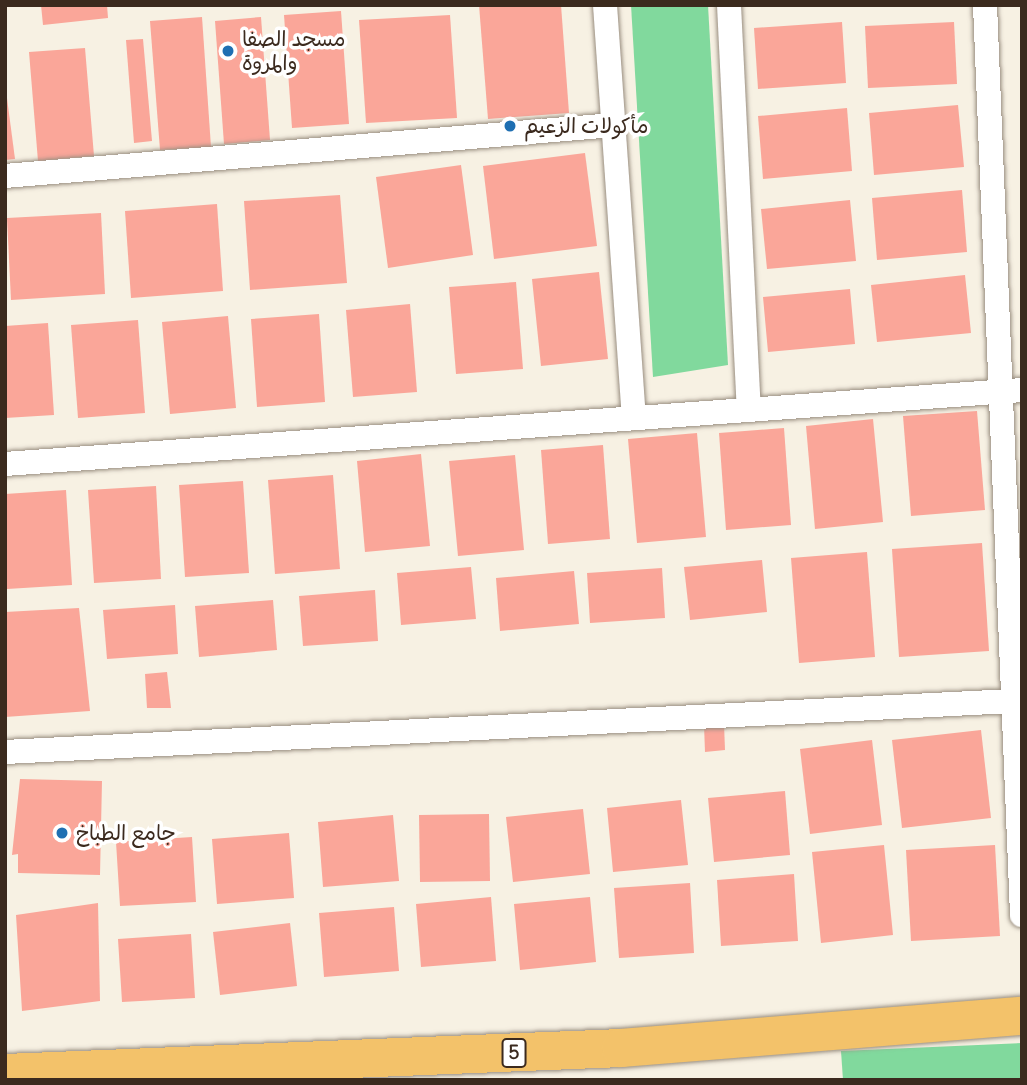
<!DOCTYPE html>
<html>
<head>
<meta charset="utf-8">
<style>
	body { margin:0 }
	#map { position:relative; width:1027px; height:1085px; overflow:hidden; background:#f7f1e3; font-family:Delius,"Playpen Sans Arabic",sans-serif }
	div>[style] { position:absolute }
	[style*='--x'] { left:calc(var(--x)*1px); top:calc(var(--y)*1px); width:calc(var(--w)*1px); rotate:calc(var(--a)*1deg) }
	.green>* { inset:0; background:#81d99d }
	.building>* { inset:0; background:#faa699 }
	.roads { filter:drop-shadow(0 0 2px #998e80) drop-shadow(0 0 2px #998e80) }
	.minor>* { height:24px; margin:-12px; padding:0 12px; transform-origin:12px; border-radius:12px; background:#fff }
	.trunk>* { height:38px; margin:-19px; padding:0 19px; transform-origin:19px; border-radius:19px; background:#f3c26a }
	.dots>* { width:19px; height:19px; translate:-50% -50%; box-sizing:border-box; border:4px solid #fff; border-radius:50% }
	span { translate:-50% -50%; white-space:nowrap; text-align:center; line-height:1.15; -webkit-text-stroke:7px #fff; paint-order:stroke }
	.shield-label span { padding:2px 5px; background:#fff; border:2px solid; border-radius:5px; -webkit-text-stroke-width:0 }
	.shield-label { font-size:19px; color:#3b2a1e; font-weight:700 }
	.poi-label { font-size:21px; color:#3b2a1e }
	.left { translate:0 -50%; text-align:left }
	.frame { position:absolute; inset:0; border:7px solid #3b2a1e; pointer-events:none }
</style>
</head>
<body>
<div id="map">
	<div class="green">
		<i style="clip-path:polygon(631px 5px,708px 5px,728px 365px,653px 377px)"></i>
		<i style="clip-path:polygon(1022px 1043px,1022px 1080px,843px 1080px,841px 1051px)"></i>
	</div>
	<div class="building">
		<i style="clip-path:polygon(41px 5px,107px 5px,108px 18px,43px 25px)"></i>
		<i style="clip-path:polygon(479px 5px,561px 5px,569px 113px,488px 119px)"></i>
		<i style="clip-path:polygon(341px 11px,349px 124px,292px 128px,284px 15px)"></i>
		<i style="clip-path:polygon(450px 15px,457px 118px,366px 123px,359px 20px)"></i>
		<i style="clip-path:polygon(202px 17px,211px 147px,160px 150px,150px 21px)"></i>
		<i style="clip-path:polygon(261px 17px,270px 140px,224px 144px,215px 21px)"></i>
		<i style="clip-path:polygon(842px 22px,846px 83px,758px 89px,754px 28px)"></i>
		<i style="clip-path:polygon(954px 22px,957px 84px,868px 88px,865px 26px)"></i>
		<i style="clip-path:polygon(143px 39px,152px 141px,134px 143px,126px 40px)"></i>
		<i style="clip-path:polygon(85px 48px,94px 156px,38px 161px,29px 52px)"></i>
		<i style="clip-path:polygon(5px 83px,15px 159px,5px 160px)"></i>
		<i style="clip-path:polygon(958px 105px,964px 167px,874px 175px,869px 113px)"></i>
		<i style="clip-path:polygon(847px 108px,852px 171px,763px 179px,758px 116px)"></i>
		<i style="clip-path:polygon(585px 153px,597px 246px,494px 259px,483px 166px)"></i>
		<i style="clip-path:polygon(461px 165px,473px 255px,388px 268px,376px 177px)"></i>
		<i style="clip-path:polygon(962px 190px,967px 252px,877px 260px,872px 198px)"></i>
		<i style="clip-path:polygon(340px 195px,347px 283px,250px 290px,244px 201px)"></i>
		<i style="clip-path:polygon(850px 200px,856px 261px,767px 269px,761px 209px)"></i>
		<i style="clip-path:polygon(217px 204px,223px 291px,131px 298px,125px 211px)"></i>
		<i style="clip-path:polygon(101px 213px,105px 294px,11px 300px,7px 218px)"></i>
		<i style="clip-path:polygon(599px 272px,608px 359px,541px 366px,532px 279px)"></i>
		<i style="clip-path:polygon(965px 275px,971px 333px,877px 342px,871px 285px)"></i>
		<i style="clip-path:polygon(516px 282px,523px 369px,456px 374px,449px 287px)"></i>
		<i style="clip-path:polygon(850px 289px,855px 344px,768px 352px,763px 297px)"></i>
		<i style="clip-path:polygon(410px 304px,417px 392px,353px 397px,346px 310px)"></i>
		<i style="clip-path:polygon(319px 314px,325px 402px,257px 407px,251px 319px)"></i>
		<i style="clip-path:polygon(228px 316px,236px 408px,170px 414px,162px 322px)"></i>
		<i style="clip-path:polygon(138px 320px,145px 413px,78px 418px,71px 325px)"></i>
		<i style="clip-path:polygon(48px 323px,54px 415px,5px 418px,5px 326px)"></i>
		<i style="clip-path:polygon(977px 411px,985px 510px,911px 516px,903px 416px)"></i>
		<i style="clip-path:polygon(873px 419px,883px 522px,815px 529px,806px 426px)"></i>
		<i style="clip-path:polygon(784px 428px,791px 525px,726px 530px,719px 433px)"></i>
		<i style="clip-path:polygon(697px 433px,706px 537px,637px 543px,628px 439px)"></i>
		<i style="clip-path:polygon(603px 445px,610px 539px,548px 544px,541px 450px)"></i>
		<i style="clip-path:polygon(421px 454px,430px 546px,365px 552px,357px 461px)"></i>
		<i style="clip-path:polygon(515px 455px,524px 550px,458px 556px,449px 461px)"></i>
		<i style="clip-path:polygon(333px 475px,340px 569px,275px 574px,268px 480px)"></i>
		<i style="clip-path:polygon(243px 481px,249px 573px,185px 577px,179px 485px)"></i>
		<i style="clip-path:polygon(156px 486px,161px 579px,94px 583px,88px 490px)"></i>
		<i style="clip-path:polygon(66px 490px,72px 585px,7px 589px,5px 494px)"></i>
		<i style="clip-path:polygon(982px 543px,989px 651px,899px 657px,892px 549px)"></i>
		<i style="clip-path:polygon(867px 552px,875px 657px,799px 663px,791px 558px)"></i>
		<i style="clip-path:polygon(762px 560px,767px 612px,690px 620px,684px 567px)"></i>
		<i style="clip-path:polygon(471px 567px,476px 619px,401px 625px,397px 573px)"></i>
		<i style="clip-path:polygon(662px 568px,665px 618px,590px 623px,587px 573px)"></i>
		<i style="clip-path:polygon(574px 571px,579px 624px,500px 631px,496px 578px)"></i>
		<i style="clip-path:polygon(375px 590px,378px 641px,303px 646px,299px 596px)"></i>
		<i style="clip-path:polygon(273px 600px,277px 650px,199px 657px,195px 606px)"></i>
		<i style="clip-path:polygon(175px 605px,178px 654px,107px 659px,103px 610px)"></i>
		<i style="clip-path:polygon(79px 608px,90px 711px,5px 717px,5px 612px)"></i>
		<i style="clip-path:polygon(167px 672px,171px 708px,147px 708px,145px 674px)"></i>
		<i style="clip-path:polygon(724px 724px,725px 750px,705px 752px,704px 725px)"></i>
		<i style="clip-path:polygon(981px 730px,991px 818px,902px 828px,892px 740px)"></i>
		<i style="clip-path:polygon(872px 740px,882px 825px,810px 834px,800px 749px)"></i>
		<i style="clip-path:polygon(20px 779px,102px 781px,100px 875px,18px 873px,18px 854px,12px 855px)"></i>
		<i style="clip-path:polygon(785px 791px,790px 855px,714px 862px,708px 798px)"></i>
		<i style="clip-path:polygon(681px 800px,688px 865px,613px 872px,607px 808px)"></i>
		<i style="clip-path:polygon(583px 809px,590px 874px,513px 882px,506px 817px)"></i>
		<i style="clip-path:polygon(489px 814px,490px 881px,420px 882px,419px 815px)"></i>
		<i style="clip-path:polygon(393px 815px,399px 881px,323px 887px,318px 822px)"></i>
		<i style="clip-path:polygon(289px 833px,294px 898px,217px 904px,212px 839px)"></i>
		<i style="clip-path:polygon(192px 837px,196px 902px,120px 906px,116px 842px)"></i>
		<i style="clip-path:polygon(884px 845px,893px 935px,821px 943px,812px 852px)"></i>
		<i style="clip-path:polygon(995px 845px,1000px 936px,911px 941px,906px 850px)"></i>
		<i style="clip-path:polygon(794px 874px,798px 941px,721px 946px,717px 880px)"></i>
		<i style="clip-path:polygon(690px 883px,694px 953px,619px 958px,614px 888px)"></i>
		<i style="clip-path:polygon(491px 897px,496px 961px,421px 967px,416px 904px)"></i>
		<i style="clip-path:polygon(590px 897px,596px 962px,520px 970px,514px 904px)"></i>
		<i style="clip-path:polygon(98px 903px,100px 1001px,22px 1011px,16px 915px)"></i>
		<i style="clip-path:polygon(394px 907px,399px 971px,324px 977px,319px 913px)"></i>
		<i style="clip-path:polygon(290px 923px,297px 986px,220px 995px,213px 932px)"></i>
		<i style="clip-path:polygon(191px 934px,195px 998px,122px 1002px,118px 939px)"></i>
	</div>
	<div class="roads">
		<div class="minor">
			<i style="--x:605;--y:5;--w:414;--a:86"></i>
			<i style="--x:729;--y:5;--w:404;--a:87.2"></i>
			<i style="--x:985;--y:5;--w:911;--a:87.67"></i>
			<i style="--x:5;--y:176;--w:610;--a:-4.79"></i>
			<i style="--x:5;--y:464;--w:1020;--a:-4.16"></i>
			<i style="--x:5;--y:752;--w:1009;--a:-2.9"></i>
		</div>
		<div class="trunk">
			<i style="--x:5;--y:1073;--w:617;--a:-2.32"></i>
			<i style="--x:621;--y:1048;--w:402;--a:-4.6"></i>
		</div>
	</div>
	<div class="dots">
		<i style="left:228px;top:51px;background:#1f6fb2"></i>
		<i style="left:510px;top:126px;background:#1f6fb2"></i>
		<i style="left:62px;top:833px;background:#1f6fb2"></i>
	</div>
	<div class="shield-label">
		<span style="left:514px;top:1053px">5</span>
	</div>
	<div class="poi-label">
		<span class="left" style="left:242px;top:51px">مسجد الصفا<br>والمروة</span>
		<span class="left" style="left:524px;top:126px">مأكولات الزعيم</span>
		<span class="left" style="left:76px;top:833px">جامع الطباخ</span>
	</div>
	<div class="frame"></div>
</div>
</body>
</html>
